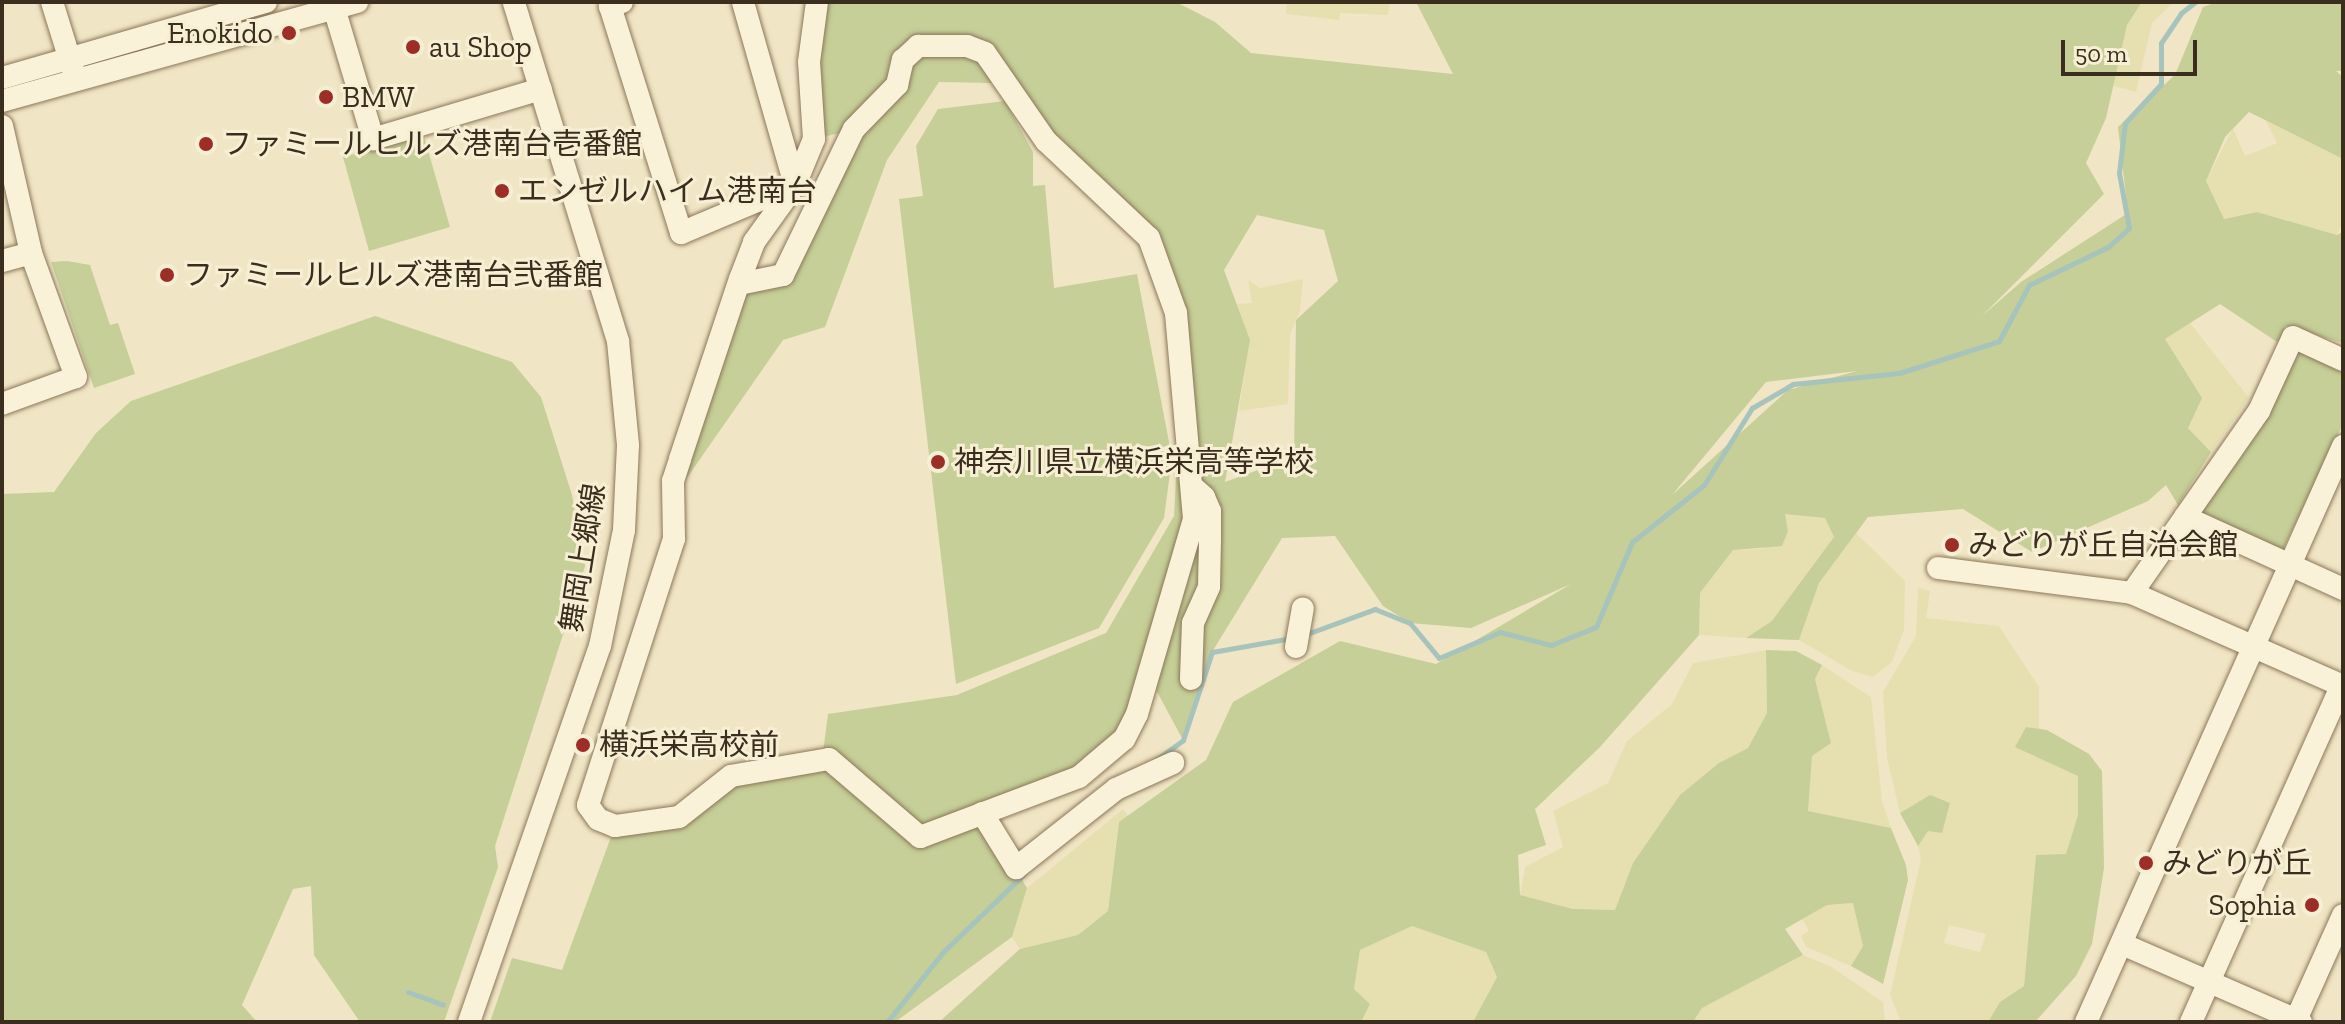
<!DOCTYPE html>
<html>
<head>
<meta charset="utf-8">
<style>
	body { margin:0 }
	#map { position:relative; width:2345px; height:1024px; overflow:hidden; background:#f0e5c4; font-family:"Zilla Slab","Noto Sans JP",serif }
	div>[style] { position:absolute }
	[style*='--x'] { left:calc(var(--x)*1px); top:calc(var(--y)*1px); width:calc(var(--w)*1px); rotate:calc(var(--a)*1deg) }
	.farmland>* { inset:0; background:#e6e0b1 }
	.green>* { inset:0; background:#c5cf97 }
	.stream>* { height:5px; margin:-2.5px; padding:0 2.5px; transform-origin:2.5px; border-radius:2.5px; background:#a6c3bc }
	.roads { filter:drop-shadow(0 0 2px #8c775a) drop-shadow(0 0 2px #8c775a) }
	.minor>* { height:22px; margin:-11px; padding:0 11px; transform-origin:11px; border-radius:11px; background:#faf2d8 }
	.dots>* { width:22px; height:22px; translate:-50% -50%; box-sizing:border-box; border:4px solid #f7efd4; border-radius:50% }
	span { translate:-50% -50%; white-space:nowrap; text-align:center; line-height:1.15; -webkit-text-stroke:6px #f7efd4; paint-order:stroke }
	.poi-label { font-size:30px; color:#3b2e1e }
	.right { translate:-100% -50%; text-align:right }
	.left { translate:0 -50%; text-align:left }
	.street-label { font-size:30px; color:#3b2e1e }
	.frame { position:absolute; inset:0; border:4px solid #3b2e1e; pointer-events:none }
	.scale { position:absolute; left:2061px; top:40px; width:136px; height:36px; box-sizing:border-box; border:4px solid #3b2e1e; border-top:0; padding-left:10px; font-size:24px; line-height:28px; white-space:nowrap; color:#3b2e1e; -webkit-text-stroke:6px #f7efd4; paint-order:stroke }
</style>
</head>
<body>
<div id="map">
	<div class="farmland">
		<i style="clip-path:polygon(1287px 2px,1390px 2px,1388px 15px,1340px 13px,1339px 20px,1286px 14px)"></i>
		<i style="clip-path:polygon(2142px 2px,2174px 2px,2152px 23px,2136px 92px,2110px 85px,2127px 25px)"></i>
		<i style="clip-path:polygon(2266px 121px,2343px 159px,2343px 222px,2337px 235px,2257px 212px,2223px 219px,2206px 181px,2233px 128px,2245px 156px,2277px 143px)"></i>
		<i style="clip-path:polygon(1303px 279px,1300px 311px,1290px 335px,1288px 404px,1239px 411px,1249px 340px,1237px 304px,1252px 303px,1248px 280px,1260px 288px)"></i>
		<i style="clip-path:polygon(2190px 323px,2249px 398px,2211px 452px,2188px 427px,2165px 339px)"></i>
		<i style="clip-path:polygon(1785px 513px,1825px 518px,1834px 537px,1808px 577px,1772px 621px,1746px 638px,1699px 635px,1700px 593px,1733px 550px,1761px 549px)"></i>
		<i style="clip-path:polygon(1856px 533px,1905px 581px,1904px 630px,1892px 662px,1873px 677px,1852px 671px,1799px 640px,1819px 583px)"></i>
		<i style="clip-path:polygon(evenodd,1918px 588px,1930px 591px,1926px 618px,1999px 626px,2039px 687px,2039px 729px,2026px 727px,2078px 775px,2078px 815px,2066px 855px,2036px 855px,2024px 986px,2000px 1002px,1988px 1022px,1901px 1022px,1890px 995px,1921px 859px,1918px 846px,1928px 831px,1930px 795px,1900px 813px,1887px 758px,1883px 692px,1916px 636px,1918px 588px,1949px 925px,1986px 934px,1980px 952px,1944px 943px,1949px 925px)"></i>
		<i style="clip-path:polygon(1766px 650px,1767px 714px,1748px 748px,1719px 763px,1633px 863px,1615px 910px,1573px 909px,1520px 895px,1525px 867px,1563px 847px,1553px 811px,1608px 783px,1627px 741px,1672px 704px,1693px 663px)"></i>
		<i style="clip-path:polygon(1822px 665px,1871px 697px,1882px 801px,1891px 828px,1807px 811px,1812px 756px,1831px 743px,1815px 679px)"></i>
		<i style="clip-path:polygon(1123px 809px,1128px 816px,1118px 826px,1108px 911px,1078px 935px,1020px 949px,1012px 937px,1027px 888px)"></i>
		<i style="clip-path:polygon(1854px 903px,1863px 946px,1851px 966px,1806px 947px,1801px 936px,1809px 931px,1802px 919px,1827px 905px)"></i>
		<i style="clip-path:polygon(1412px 926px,1486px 952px,1497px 977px,1473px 1022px,1361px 1022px,1370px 1004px,1354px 989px,1360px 950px)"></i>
		<i style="clip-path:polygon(1803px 955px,1830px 966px,1883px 1002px,1885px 1022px,1693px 1022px,1702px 1008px)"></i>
	</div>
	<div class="green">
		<i style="clip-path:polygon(evenodd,822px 2px,1176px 2px,1215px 22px,1251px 53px,1453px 74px,1416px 2px,2142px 2px,2127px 25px,2106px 118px,2086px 163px,2104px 194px,1982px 316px,2021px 282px,2128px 213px,2118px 127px,2175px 75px,2203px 7px,2217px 2px,2343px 2px,2343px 71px,2336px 71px,2343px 77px,2343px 159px,2249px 112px,2225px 137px,2206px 181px,2224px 219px,2257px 212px,2337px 235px,2343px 232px,2343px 343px,2285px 326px,2280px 344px,2220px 304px,2165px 339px,2202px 398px,2188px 428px,2211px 452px,2178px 505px,2166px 485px,2148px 501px,2032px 552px,1963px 509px,1868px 517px,1819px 583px,1799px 640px,1746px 638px,1772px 621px,1834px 537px,1825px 518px,1785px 514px,1788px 531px,1782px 546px,1733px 550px,1700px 593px,1699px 635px,1600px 747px,1535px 809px,1546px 845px,1518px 855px,1520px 895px,1573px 909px,1615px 910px,1633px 863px,1680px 795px,1719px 763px,1748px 748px,1767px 713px,1766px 650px,1796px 651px,1822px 665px,1815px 679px,1831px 743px,1812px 756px,1808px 811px,1891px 828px,1906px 865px,1908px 880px,1883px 984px,1851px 966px,1863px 946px,1853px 903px,1827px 905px,1785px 929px,1803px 955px,1702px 1008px,1693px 1022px,1473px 1022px,1497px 977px,1486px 952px,1412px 926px,1360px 950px,1354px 989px,1370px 1004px,1361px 1022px,939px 1022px,1020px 949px,1078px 935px,1108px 911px,1119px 822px,1206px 760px,1233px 702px,1340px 641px,1436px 664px,1571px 584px,1471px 628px,1410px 623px,1383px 606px,1335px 536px,1282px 538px,1212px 652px,1183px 740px,1148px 675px,1137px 714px,1079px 777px,982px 813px,1027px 888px,1012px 937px,895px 1022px,490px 1022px,512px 958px,562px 970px,615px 826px,679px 817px,731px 776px,822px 760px,828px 714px,957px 695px,1106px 633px,1174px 516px,1184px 327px,1151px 242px,995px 83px,939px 82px,887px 160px,825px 327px,783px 340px,684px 482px,740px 279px,783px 274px,853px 130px,814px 139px,822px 2px,1257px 215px,1324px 230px,1338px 281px,1296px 320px,1294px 457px,1225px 482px,1250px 340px,1224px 270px,1257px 215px,822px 2px,1857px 371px,1788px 390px,1672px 495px,1766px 382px,1857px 371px)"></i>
		<i style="clip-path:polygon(1005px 101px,1033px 152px,1033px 186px,1045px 185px,1054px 288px,1137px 274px,1172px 458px,1164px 518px,1099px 628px,956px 684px,899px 199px,923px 196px,916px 146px,938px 109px)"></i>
		<i style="clip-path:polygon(423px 133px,450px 227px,369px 251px,343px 157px)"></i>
		<i style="clip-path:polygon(67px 261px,90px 265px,110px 325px,118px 323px,135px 374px,94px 388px,51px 262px)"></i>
		<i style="clip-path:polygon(375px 316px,512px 362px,541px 397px,572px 495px,585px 566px,495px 846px,498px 867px,444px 1022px,360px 1022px,314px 955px,311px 886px,293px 889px,242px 1005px,257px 1022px,2px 1022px,2px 494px,54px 492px,96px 433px,131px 401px)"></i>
		<i style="clip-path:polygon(2297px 349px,2343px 370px,2343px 424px,2282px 551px,2198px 515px,2263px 425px)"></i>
		<i style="clip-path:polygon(2026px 727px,2047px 730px,2089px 754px,2102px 771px,2104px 868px,2092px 944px,2076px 976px,2035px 1022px,1988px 1022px,2000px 1002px,2024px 986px,2036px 855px,2066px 854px,2078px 815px,2078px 776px,2015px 747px)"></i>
		<i style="clip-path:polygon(1930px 795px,1950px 803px,1942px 833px,1928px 831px,1918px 846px,1900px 813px)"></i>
	</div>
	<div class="stream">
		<i style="--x:1304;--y:635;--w:76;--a:-20.1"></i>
		<i style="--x:1375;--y:609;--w:38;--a:22"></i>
		<i style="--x:1410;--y:623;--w:45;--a:50.4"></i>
		<i style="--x:1439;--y:658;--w:66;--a:-23.1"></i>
		<i style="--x:1500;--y:632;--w:53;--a:14.3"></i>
		<i style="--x:1551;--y:645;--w:48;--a:-21.8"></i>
		<i style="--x:1596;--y:627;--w:92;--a:-67"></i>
		<i style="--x:1632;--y:542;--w:92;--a:-38.4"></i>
		<i style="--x:1704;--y:485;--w:91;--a:-58.1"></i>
		<i style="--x:1752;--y:408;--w:48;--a:-30.3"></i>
		<i style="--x:1793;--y:384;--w:107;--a:-5.9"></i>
		<i style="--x:1899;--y:373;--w:105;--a:-17.7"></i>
		<i style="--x:1999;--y:341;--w:64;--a:-61.8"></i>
		<i style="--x:2029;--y:285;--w:88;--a:-25.7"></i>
		<i style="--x:2108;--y:247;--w:28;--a:-42"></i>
		<i style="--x:2129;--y:228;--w:56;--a:-100.3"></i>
		<i style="--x:2119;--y:173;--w:50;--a:-83.2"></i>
		<i style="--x:2125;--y:123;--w:53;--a:-47.3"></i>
		<i style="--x:2161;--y:84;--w:41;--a:-90"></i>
		<i style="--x:2161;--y:43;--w:36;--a:-56"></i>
		<i style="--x:2181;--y:13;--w:18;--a:-38"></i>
		<i style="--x:1153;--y:762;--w:37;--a:-36"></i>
		<i style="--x:1183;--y:740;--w:93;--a:-71.8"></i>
		<i style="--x:1212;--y:652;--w:80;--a:-10"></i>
		<i style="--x:408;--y:992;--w:37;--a:20"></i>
		<i style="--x:887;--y:1022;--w:90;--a:-51.3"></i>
		<i style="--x:943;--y:952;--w:111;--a:-43.9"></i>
	</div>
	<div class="roads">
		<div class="minor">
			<i style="--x:52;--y:2;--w:71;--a:72.8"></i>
			<i style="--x:622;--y:2;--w:13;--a:162"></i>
			<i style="--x:610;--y:6;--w:238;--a:72.6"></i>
			<i style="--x:681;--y:233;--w:124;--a:-22.8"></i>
			<i style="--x:795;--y:185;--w:50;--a:-67.6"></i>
			<i style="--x:814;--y:139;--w:77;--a:-93.7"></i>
			<i style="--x:809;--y:62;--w:61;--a:-82.4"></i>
			<i style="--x:334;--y:8;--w:137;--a:73.4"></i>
			<i style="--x:373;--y:139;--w:175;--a:-16.6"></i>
			<i style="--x:2;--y:78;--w:275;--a:-16.1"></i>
			<i style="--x:2;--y:101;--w:369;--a:-15.6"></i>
			<i style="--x:2;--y:126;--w:130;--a:77.1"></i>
			<i style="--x:31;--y:253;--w:132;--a:70.1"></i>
			<i style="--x:76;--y:377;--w:79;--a:160"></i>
			<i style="--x:2;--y:261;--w:30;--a:-15"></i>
			<i style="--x:739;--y:284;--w:45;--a:-11.6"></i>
			<i style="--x:783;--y:275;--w:162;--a:-64.1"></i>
			<i style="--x:854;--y:129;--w:62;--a:-45.7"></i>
			<i style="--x:897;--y:85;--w:26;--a:-77"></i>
			<i style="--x:903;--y:60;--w:21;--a:-43"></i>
			<i style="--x:918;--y:46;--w:49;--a:0"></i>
			<i style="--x:967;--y:46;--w:19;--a:21"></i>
			<i style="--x:985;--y:53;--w:107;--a:55.3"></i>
			<i style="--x:1046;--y:141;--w:141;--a:43.3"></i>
			<i style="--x:1149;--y:238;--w:80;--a:70.2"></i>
			<i style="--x:1176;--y:313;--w:207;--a:85"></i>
			<i style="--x:1194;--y:519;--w:203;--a:106.3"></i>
			<i style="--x:1137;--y:714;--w:28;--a:117"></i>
			<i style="--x:1124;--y:739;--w:59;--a:139.8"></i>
			<i style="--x:1079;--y:777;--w:170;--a:159.3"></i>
			<i style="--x:920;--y:837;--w:120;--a:-139.4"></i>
			<i style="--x:829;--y:759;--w:99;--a:170.2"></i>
			<i style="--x:731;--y:776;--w:66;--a:141.7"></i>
			<i style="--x:679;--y:817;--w:65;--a:172"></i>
			<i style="--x:615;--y:826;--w:18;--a:-158"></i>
			<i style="--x:598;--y:819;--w:17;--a:-126"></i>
			<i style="--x:588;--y:805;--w:280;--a:-72.1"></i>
			<i style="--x:674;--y:539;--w:58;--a:-91"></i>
			<i style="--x:673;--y:481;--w:23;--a:-72"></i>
			<i style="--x:680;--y:459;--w:190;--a:-71.6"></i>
			<i style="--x:740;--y:279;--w:40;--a:-69"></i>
			<i style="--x:754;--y:242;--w:70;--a:-54.3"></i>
			<i style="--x:795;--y:185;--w:190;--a:-105.9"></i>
			<i style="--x:2185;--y:517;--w:174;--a:24.5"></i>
			<i style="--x:1938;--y:568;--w:196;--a:7.3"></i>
			<i style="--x:2132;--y:593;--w:231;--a:23.8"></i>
			<i style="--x:2132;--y:593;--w:222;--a:-55.1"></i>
			<i style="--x:2259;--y:411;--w:81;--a:-65.3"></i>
			<i style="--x:2293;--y:337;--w:55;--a:24.7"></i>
			<i style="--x:1296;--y:647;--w:39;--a:-80"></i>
			<i style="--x:1191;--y:679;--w:56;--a:-88"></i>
			<i style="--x:1193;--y:623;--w:39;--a:-66"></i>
			<i style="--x:1209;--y:587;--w:47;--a:-88.8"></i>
			<i style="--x:1210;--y:540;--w:29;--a:-90"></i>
			<i style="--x:1210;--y:511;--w:15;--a:-113"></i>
			<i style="--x:1204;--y:497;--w:13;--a:-138"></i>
			<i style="--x:982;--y:813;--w:65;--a:58.3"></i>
			<i style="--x:1016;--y:868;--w:127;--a:-38.3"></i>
			<i style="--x:1116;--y:789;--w:63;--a:-24.5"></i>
			<i style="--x:2122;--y:944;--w:195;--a:23.5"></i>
			<i style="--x:469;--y:1022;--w:398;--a:-70.8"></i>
			<i style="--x:600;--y:646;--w:118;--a:-78.3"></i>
			<i style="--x:624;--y:530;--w:85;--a:-87.3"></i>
			<i style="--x:628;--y:445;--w:104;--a:-95.5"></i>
			<i style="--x:618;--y:341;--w:355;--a:-107.1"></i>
			<i style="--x:2086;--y:1022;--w:631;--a:-65.95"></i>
			<i style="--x:2191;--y:1022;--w:369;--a:-65.9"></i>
			<i style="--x:2295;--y:1022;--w:117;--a:-65.8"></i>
		</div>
	</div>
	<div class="dots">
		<i style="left:289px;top:33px;background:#9d2d27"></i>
		<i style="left:413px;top:47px;background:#9d2d27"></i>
		<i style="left:326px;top:97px;background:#9d2d27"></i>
		<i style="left:206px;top:144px;background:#9d2d27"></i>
		<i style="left:502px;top:191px;background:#9d2d27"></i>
		<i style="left:167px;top:275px;background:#9d2d27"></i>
		<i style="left:938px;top:462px;background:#9d2d27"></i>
		<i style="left:1952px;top:545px;background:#9d2d27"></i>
		<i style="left:583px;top:745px;background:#9d2d27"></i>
		<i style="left:2146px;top:863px;background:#9d2d27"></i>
		<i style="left:2312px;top:905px;background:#9d2d27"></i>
	</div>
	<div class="poi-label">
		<span class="right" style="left:273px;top:33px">Enokido</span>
		<span class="left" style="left:429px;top:47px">au Shop</span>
		<span class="left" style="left:342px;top:97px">BMW</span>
		<span class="left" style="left:222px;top:144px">ファミールヒルズ港南台壱番館</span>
		<span class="left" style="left:518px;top:191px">エンゼルハイム港南台</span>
		<span class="left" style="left:183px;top:275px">ファミールヒルズ港南台弐番館</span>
		<span class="left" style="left:954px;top:462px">神奈川県立横浜栄高等学校</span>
		<span class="left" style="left:1968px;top:545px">みどりが丘自治会館</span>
		<span class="left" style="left:599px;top:745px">横浜栄高校前</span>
		<span class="left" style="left:2162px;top:863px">みどりが丘</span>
		<span class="right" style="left:2296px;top:905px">Sophia</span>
	</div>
	<div class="street-label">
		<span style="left:583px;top:558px;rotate:-81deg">舞岡上郷線</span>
	</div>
	<div class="frame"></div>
	<div class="scale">50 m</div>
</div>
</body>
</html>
